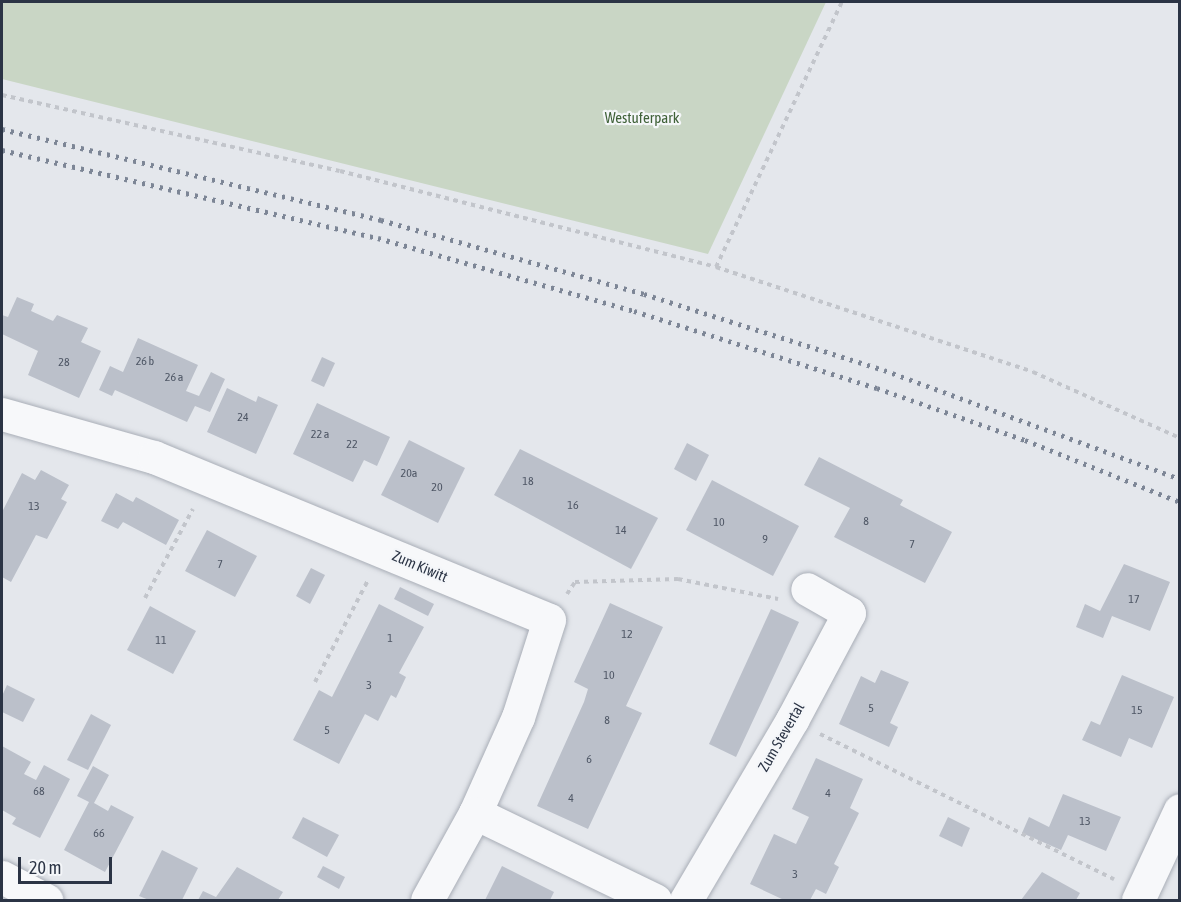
<!DOCTYPE html>
<html>
<head>
<meta charset="utf-8">
<style>
	body { margin:0 }
	#map { position:relative; width:1181px; height:902px; overflow:hidden; background:#e4e7ec; font-family:"Asap Condensed",sans-serif }
	div>[style] { position:absolute }
	[style*='--x'] { left:calc(var(--x)*1px); top:calc(var(--y)*1px); width:calc(var(--w)*1px); rotate:calc(var(--a)*1deg) }
	.green>* { inset:0; background:#c9d6c5 }
	.building>* { inset:0; background:#bbc0ca }
	.path>* { height:4px; margin-top:-2px; transform-origin:0; background:repeating-linear-gradient(90deg,#c2c5cb 0 4.5px,transparent 0 9px) }
	.roads { filter:drop-shadow(0 0 2px #a9aeb7) drop-shadow(0 0 2px #a9aeb7) }
	.minor>* { height:33px; margin:-16.5px; padding:0 16.5px; transform-origin:16.5px; border-radius:16.5px; background:#f7f8fa }
	.rail>* { height:4.5px; margin-top:-2.25px; transform-origin:0; background:repeating-linear-gradient(90deg,#7d8696 0 3px,transparent 0 9px) }
	span { translate:-50% -50%; white-space:nowrap; text-align:center; line-height:1.15; -webkit-text-stroke:4.5px #f4f6f9; paint-order:stroke }
	.number-label { font-size:12px; color:#4f5766 }
	.number-label span { -webkit-text-stroke-width:0 }
	.park-label { font-size:15px; color:#3f6138 }
	.street-label { font-size:15px; color:#2b3445 }
	.frame { position:absolute; inset:0; border:3px solid #2b3445; pointer-events:none }
	.scale { position:absolute; left:18px; top:857px; width:94px; height:27px; box-sizing:border-box; border:3px solid #2b3445; border-top:0; padding-left:8px; font-size:18px; line-height:21px; white-space:nowrap; color:#2b3445; -webkit-text-stroke:4px #f4f6f9; paint-order:stroke }
</style>
</head>
<body>
<div id="map">
	<div class="green">
		<i style="clip-path:polygon(2px 2px,826px 2px,708px 254px,2px 79px)"></i>
	</div>
	<div class="building">
		<i style="clip-path:polygon(17px 297px,34px 304px,31px 311px,53px 321px,57px 315px,88px 328px,81px 342px,101px 351px,79px 398px,28px 375px,38px 351px,2px 334px,2px 315px,8px 317px)"></i>
		<i style="clip-path:polygon(138px 338px,198px 365px,186px 391px,199px 396px,211px 372px,225px 379px,210px 412px,195px 406px,187px 422px,115px 390px,112px 396px,99px 390px,110px 366px,123px 372px)"></i>
		<i style="clip-path:polygon(322px 357px,335px 363px,324px 387px,311px 381px)"></i>
		<i style="clip-path:polygon(227px 388px,256px 402px,258px 396px,278px 405px,256px 454px,207px 432px)"></i>
		<i style="clip-path:polygon(317px 403px,390px 437px,377px 466px,364px 460px,353px 482px,293px 454px)"></i>
		<i style="clip-path:polygon(409px 440px,465px 468px,438px 523px,381px 495px)"></i>
		<i style="clip-path:polygon(687px 443px,709px 455px,696px 481px,674px 469px)"></i>
		<i style="clip-path:polygon(520px 449px,658px 518px,631px 569px,494px 495px)"></i>
		<i style="clip-path:polygon(819px 457px,903px 500px,900px 505px,952px 532px,925px 583px,834px 537px,850px 508px,804px 485px)"></i>
		<i style="clip-path:polygon(41px 470px,69px 485px,61px 499px,67px 502px,47px 539px,36px 535px,11px 582px,2px 577px,2px 512px,22px 473px,35px 480px)"></i>
		<i style="clip-path:polygon(712px 480px,799px 526px,773px 576px,686px 530px)"></i>
		<i style="clip-path:polygon(116px 493px,133px 502px,136px 497px,179px 520px,166px 545px,123px 522px,118px 529px,101px 521px)"></i>
		<i style="clip-path:polygon(207px 530px,257px 556px,235px 597px,185px 571px)"></i>
		<i style="clip-path:polygon(1124px 564px,1170px 582px,1150px 631px,1112px 616px,1103px 638px,1076px 627px,1085px 604px,1100px 611px)"></i>
		<i style="clip-path:polygon(311px 568px,325px 575px,310px 604px,296px 596px)"></i>
		<i style="clip-path:polygon(400px 587px,434px 604px,428px 616px,394px 599px)"></i>
		<i style="clip-path:polygon(610px 603px,663px 627px,626px 706px,642px 713px,588px 829px,537px 806px,584px 702px,588px 689px,574px 682px)"></i>
		<i style="clip-path:polygon(379px 604px,424px 627px,399px 673px,406px 677px,396px 698px,391px 695px,378px 721px,365px 714px,339px 764px,293px 740px,319px 690px,332px 697px)"></i>
		<i style="clip-path:polygon(150px 606px,196px 631px,173px 674px,127px 650px)"></i>
		<i style="clip-path:polygon(771px 609px,799px 622px,736px 757px,709px 744px)"></i>
		<i style="clip-path:polygon(881px 670px,909px 682px,890px 723px,898px 727px,889px 747px,839px 724px,861px 676px,875px 683px)"></i>
		<i style="clip-path:polygon(1122px 675px,1174px 697px,1152px 748px,1129px 738px,1121px 757px,1082px 740px,1091px 721px,1100px 725px)"></i>
		<i style="clip-path:polygon(7px 685px,35px 699px,23px 722px,2px 712px,2px 696px)"></i>
		<i style="clip-path:polygon(91px 714px,111px 725px,88px 770px,67px 760px)"></i>
		<i style="clip-path:polygon(2px 746px,31px 762px,24px 774px,36px 780px,44px 765px,70px 779px,40px 838px,12px 824px,16px 818px,2px 810px)"></i>
		<i style="clip-path:polygon(816px 758px,863px 779px,850px 808px,859px 813px,834px 864px,839px 867px,826px 894px,816px 889px,810px 900px,784px 900px,750px 884px,774px 834px,796px 844px,809px 817px,792px 809px)"></i>
		<i style="clip-path:polygon(93px 766px,109px 775px,94px 803px,108px 811px,111px 805px,134px 817px,105px 872px,64px 850px,89px 802px,77px 796px)"></i>
		<i style="clip-path:polygon(1063px 794px,1121px 817px,1106px 851px,1068px 835px,1061px 850px,1022px 833px,1029px 817px,1049px 827px)"></i>
		<i style="clip-path:polygon(303px 817px,339px 835px,327px 857px,292px 838px)"></i>
		<i style="clip-path:polygon(948px 817px,970px 828px,962px 847px,939px 836px)"></i>
		<i style="clip-path:polygon(162px 850px,198px 868px,182px 900px,149px 900px,139px 896px)"></i>
		<i style="clip-path:polygon(323px 866px,345px 877px,339px 889px,317px 877px)"></i>
		<i style="clip-path:polygon(502px 866px,554px 892px,550px 900px,485px 900px)"></i>
		<i style="clip-path:polygon(237px 867px,283px 892px,278px 900px,198px 900px,203px 891px,216px 897px)"></i>
		<i style="clip-path:polygon(1042px 872px,1080px 893px,1076px 900px,1021px 900px)"></i>
	</div>
	<div class="path">
		<i style="--x:2;--y:95;--w:346;--a:12.7"></i>
		<i style="--x:340;--y:171;--w:388;--a:14.3"></i>
		<i style="--x:716;--y:267;--w:334;--a:18.3"></i>
		<i style="--x:1033;--y:372;--w:161;--a:24.2"></i>
		<i style="--x:716;--y:267;--w:293;--a:-64.6"></i>
		<i style="--x:567;--y:594;--w:14;--a:-56"></i>
		<i style="--x:575;--y:582;--w:103;--a:-1.7"></i>
		<i style="--x:678;--y:579;--w:102;--a:11.3"></i>
		<i style="--x:145;--y:598;--w:101;--a:-61.7"></i>
		<i style="--x:315;--y:682;--w:115;--a:-62.5"></i>
		<i style="--x:820;--y:734;--w:328;--a:26.3"></i>
	</div>
	<div class="roads">
		<div class="minor">
			<i style="--x:2;--y:414;--w:158;--a:15.8"></i>
			<i style="--x:154;--y:457;--w:427;--a:22.4"></i>
			<i style="--x:549;--y:620;--w:102;--a:107.7"></i>
			<i style="--x:518;--y:717;--w:105;--a:114.1"></i>
			<i style="--x:475;--y:813;--w:99;--a:118.9"></i>
			<i style="--x:475;--y:813;--w:200;--a:25.8"></i>
			<i style="--x:2;--y:877;--w:50;--a:27.6"></i>
			<i style="--x:686;--y:900;--w:209;--a:-59.5"></i>
			<i style="--x:792;--y:720;--w:121;--a:-62"></i>
			<i style="--x:849;--y:613;--w:48;--a:-150.3"></i>
			<i style="--x:1138;--y:900;--w:99;--a:-65"></i>
		</div>
	</div>
	<div class="rail">
		<i style="--x:2;--y:129;--w:390;--a:13.5"></i>
		<i style="--x:381;--y:220;--w:273;--a:15.7"></i>
		<i style="--x:644;--y:294;--w:252;--a:17.6"></i>
		<i style="--x:884;--y:370;--w:315;--a:20.2"></i>
		<i style="--x:2;--y:150;--w:386;--a:13.2"></i>
		<i style="--x:378;--y:238;--w:266;--a:15.9"></i>
		<i style="--x:634;--y:311;--w:255;--a:17.6"></i>
		<i style="--x:877;--y:388;--w:157;--a:19.4"></i>
		<i style="--x:1025;--y:440;--w:167;--a:21.8"></i>
	</div>
	<div class="number-label">
		<span style="left:145px;top:362px">26 b</span>
		<span style="left:64px;top:363px">28</span>
		<span style="left:174px;top:378px">26 a</span>
		<span style="left:243px;top:418px">24</span>
		<span style="left:320px;top:435px">22 a</span>
		<span style="left:352px;top:445px">22</span>
		<span style="left:409px;top:474px">20a</span>
		<span style="left:528px;top:482px">18</span>
		<span style="left:437px;top:488px">20</span>
		<span style="left:573px;top:506px">16</span>
		<span style="left:34px;top:507px">13</span>
		<span style="left:866px;top:522px">8</span>
		<span style="left:719px;top:523px">10</span>
		<span style="left:621px;top:531px">14</span>
		<span style="left:765px;top:540px">9</span>
		<span style="left:912px;top:545px">7</span>
		<span style="left:220px;top:565px">7</span>
		<span style="left:1134px;top:600px">17</span>
		<span style="left:627px;top:635px">12</span>
		<span style="left:390px;top:639px">1</span>
		<span style="left:161px;top:641px">11</span>
		<span style="left:609px;top:676px">10</span>
		<span style="left:369px;top:686px">3</span>
		<span style="left:871px;top:709px">5</span>
		<span style="left:1137px;top:711px">15</span>
		<span style="left:607px;top:721px">8</span>
		<span style="left:327px;top:731px">5</span>
		<span style="left:589px;top:760px">6</span>
		<span style="left:39px;top:792px">68</span>
		<span style="left:828px;top:794px">4</span>
		<span style="left:571px;top:799px">4</span>
		<span style="left:1085px;top:822px">13</span>
		<span style="left:99px;top:834px">66</span>
		<span style="left:795px;top:875px">3</span>
	</div>
	<div class="park-label">
		<span style="left:642px;top:118px">Westuferpark</span>
	</div>
	<div class="street-label">
		<span style="left:420px;top:566px;rotate:23deg">Zum Kiwitt</span>
		<span style="left:781px;top:737px;rotate:-60deg">Zum Stevertal</span>
	</div>
	<div class="frame"></div>
	<div class="scale">20 m</div>
</div>
</body>
</html>
